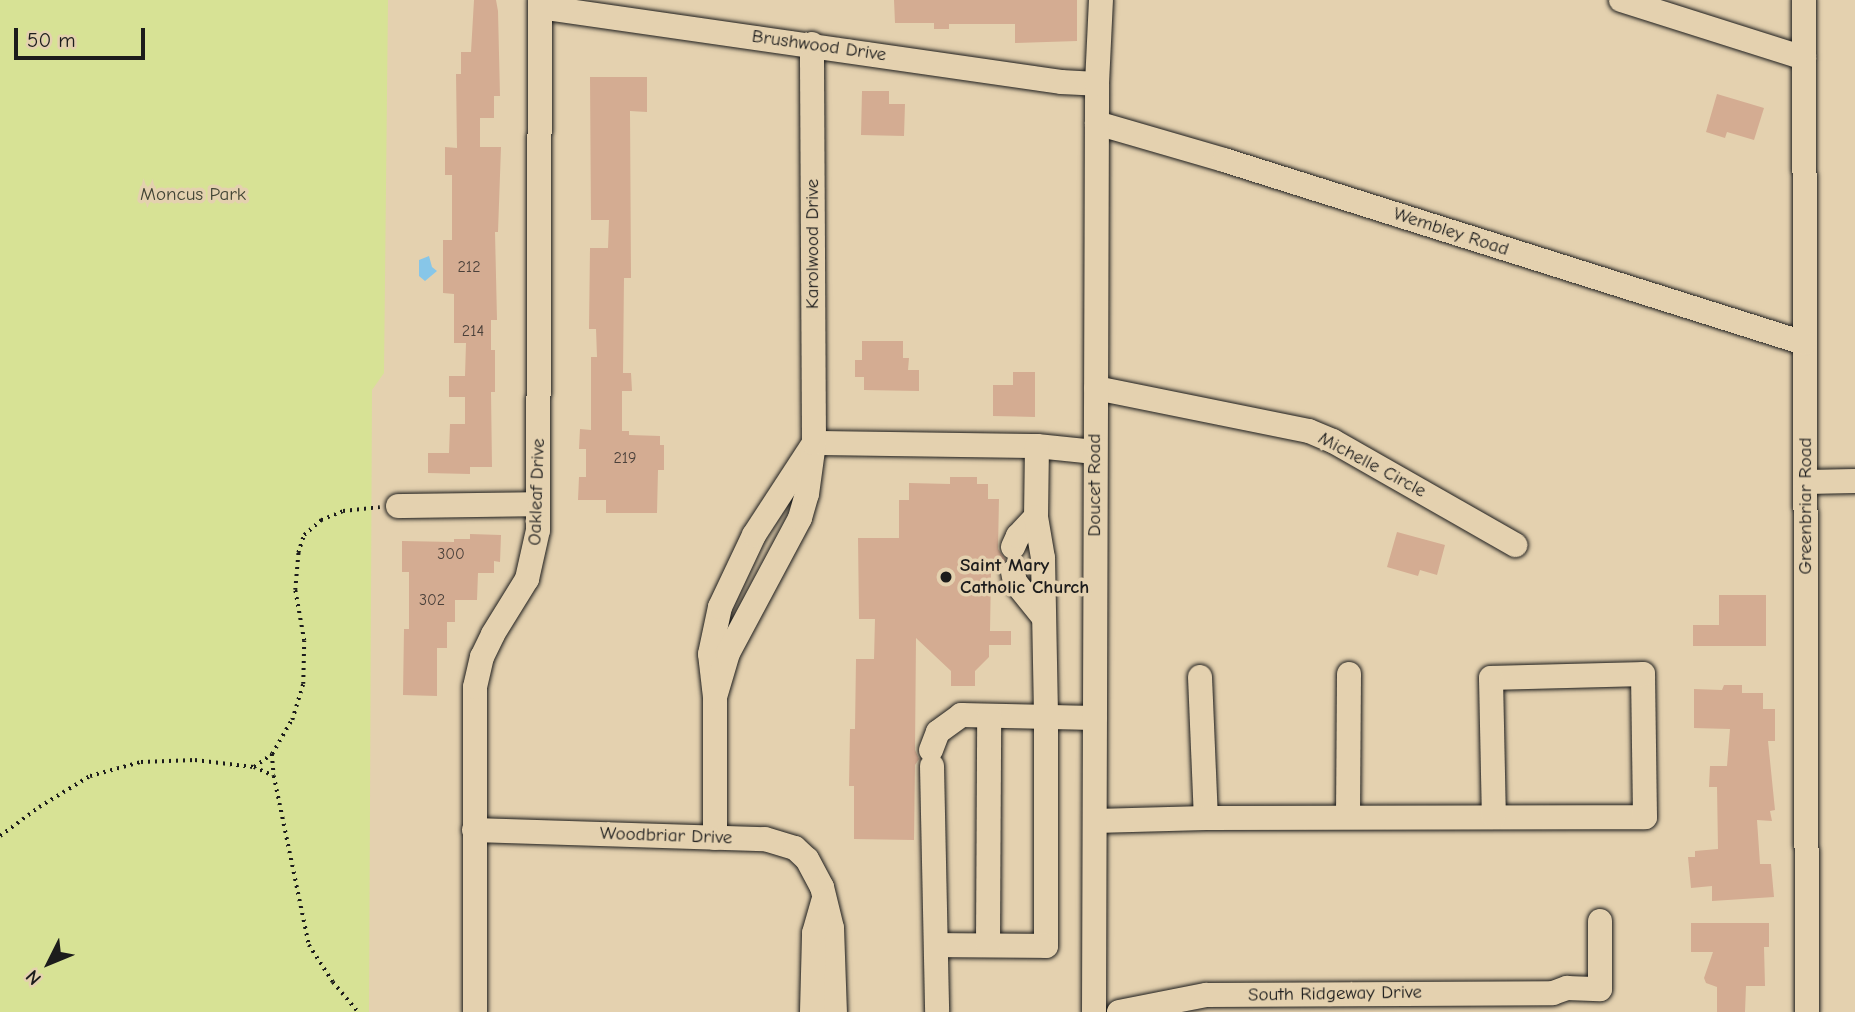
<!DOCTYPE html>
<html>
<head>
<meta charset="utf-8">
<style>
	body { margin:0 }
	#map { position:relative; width:1855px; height:1012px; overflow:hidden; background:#e4d1af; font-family:"Comic Neue",sans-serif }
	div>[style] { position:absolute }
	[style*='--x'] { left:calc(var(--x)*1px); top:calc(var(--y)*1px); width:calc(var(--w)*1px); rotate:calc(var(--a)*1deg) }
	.green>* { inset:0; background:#d7e295 }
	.water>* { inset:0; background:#87c6e8 }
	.building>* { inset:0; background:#d4ac92 }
	.path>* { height:3.5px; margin-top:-1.75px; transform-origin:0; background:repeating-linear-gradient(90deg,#1c1c1c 0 2px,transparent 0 7px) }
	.roads { filter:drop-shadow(0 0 2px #1c1c1c) drop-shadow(0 0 2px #1c1c1c) }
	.minor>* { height:24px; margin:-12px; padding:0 12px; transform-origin:12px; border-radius:12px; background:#e4d1af }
	.dots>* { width:19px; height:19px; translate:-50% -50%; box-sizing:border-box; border:4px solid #e4d1af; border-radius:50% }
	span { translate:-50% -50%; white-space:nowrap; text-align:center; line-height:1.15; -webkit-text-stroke:7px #e4d1af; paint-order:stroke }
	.number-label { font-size:16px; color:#4a403a }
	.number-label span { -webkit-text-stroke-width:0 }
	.street-label { font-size:19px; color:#1c1c1c }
	.park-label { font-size:19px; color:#414434 }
	.poi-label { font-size:19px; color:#1c1c1c; font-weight:700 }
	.left { translate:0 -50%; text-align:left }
	.north { position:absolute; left:14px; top:928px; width:70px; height:70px; -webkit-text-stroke:5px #e4d1af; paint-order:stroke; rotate:227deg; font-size:19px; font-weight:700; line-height:28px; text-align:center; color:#1c1c1c }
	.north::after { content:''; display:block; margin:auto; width:24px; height:32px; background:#1c1c1c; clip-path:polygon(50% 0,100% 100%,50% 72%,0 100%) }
	.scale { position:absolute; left:14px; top:28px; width:131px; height:32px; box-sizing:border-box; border:4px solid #1c1c1c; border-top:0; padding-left:9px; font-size:21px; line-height:24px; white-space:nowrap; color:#1c1c1c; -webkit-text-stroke:5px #e4d1af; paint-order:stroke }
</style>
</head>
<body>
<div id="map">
	<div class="green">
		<i style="clip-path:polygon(0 0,388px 0,384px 373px,372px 390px,369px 1012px,0 1012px)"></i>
	</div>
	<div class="water">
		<i style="clip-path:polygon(429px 256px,432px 267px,437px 271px,425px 281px,419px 276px,419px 260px)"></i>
	</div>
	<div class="building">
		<i style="clip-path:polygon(474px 0,496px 0,498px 11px,500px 96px,494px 96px,494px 118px,480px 118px,480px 147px,501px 147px,498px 232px,495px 232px,497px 320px,491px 320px,491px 350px,495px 350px,495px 392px,491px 392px,492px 467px,470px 467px,470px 474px,428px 473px,428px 453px,449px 453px,450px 424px,465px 424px,465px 397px,449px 397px,449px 376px,465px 376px,466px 343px,454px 343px,454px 294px,443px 293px,443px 240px,452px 240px,452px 175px,445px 175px,445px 147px,457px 148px,456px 74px,461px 74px,461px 52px,471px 52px)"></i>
		<i style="clip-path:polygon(894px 0,1077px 0,1077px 41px,1015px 43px,1015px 24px,949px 24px,949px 29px,934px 29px,934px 23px,895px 23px)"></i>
		<i style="clip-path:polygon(590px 77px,647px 77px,647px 112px,630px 111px,631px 278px,624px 278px,623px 373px,631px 373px,632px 391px,622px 391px,622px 431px,629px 431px,629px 435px,660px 436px,660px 445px,664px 445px,664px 470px,658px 470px,657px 513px,606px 513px,606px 500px,578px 500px,579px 477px,586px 477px,586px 449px,579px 449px,580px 429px,591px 430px,591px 357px,597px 357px,596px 329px,589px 329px,590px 248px,608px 248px,609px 220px,591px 220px)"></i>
		<i style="clip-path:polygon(862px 91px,889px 91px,889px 104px,905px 104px,904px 136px,861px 135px)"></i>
		<i style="clip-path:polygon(1717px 94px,1764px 108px,1754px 140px,1727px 132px,1725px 138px,1706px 132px)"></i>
		<i style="clip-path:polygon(862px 341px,903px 341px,903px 358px,909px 358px,908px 370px,919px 370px,919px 391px,864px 390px,864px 377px,855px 377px,855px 360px,862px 360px)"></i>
		<i style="clip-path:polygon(1013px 372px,1035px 372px,1035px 417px,993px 416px,993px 385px,1013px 385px)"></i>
		<i style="clip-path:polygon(950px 477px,977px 477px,977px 484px,988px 484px,988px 499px,999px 499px,998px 549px,1006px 560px,999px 572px,991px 572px,990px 631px,1011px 631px,1011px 645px,989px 645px,989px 657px,975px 671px,975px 686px,951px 686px,951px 671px,916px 638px,915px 750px,919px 759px,915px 765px,914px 840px,854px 839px,854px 786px,849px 786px,850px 729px,855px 729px,856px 659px,874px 659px,875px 619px,859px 619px,858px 538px,899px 538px,899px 500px,909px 500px,909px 483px,950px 484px)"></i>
		<i style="clip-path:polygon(1397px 532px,1445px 545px,1437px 575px,1420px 570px,1418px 576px,1387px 567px)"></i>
		<i style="clip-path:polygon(470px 534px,501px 535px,500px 562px,494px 561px,494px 573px,478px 573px,477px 600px,455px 600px,455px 622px,447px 622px,447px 648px,437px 648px,437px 696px,403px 695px,404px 629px,409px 629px,409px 572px,402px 572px,402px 541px,454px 542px,454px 539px,470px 539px)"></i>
		<i style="clip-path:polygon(1719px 595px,1766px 595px,1766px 646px,1693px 646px,1693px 625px,1719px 625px)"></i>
		<i style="clip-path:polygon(1724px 685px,1742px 685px,1742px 693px,1763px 693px,1763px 709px,1775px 709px,1775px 741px,1768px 741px,1775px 810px,1770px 811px,1772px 821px,1757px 820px,1760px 864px,1771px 864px,1774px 897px,1712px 901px,1712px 886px,1691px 888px,1688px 857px,1695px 857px,1695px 851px,1718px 849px,1717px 787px,1709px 787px,1710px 766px,1727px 766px,1730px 729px,1694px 728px,1694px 689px,1722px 690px)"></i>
		<i style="clip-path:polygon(1691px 923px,1769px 923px,1769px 947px,1764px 947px,1765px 986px,1746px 986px,1745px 1012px,1717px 1012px,1717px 987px,1706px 983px,1704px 978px,1713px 952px,1691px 952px)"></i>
	</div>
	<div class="path">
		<i style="--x:272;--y:754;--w:22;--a:85"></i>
		<i style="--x:254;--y:767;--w:22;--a:-36"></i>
		<i style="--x:272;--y:754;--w:39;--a:-60"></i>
		<i style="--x:292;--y:720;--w:38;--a:-73"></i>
		<i style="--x:303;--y:684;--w:43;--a:-88.7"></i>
		<i style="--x:304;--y:641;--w:52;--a:-100"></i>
		<i style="--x:295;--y:590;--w:37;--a:-85"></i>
		<i style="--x:298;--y:553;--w:19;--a:-72"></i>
		<i style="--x:304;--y:535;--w:23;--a:-41"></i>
		<i style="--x:321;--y:520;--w:24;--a:-22"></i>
		<i style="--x:343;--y:511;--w:37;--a:-6"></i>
		<i style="--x:0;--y:836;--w:49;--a:-36.6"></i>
		<i style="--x:39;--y:807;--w:60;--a:-31.3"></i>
		<i style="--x:90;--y:776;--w:53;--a:-15.4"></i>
		<i style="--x:141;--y:762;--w:54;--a:-2.1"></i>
		<i style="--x:195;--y:760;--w:59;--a:6.8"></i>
		<i style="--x:254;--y:767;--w:22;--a:24"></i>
		<i style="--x:274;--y:776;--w:173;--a:78.3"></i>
		<i style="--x:309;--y:945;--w:44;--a:57"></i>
		<i style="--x:333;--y:982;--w:39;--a:50"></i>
	</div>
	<div class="roads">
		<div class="minor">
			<i style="--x:1621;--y:0;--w:192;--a:17.6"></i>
			<i style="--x:1804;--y:0;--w:1012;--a:89.83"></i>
			<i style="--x:540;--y:7;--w:526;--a:8.19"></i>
			<i style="--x:1061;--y:82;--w:36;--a:3"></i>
			<i style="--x:1097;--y:123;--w:132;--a:16.2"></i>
			<i style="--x:1224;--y:160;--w:608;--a:17.51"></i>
			<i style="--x:1096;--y:388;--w:217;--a:11.4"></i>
			<i style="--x:1309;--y:431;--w:26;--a:23"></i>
			<i style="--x:1333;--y:441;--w:210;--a:29.7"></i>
			<i style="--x:1037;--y:446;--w:58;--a:5.9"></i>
			<i style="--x:1806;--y:482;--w:49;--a:-1.2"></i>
			<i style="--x:398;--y:506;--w:140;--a:-0.8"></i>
			<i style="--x:1013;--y:547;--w:12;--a:-66"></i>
			<i style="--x:1018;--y:536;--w:26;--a:-47"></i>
			<i style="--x:1013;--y:572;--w:10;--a:79"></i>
			<i style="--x:1015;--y:582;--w:46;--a:51.1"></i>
			<i style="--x:1200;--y:677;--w:141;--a:87.6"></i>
			<i style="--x:715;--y:697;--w:43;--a:-96.6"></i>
			<i style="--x:710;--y:654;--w:48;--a:-78"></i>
			<i style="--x:720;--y:607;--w:80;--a:-64.7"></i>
			<i style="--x:754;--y:535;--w:110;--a:-56.9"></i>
			<i style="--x:814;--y:443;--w:223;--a:0.8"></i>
			<i style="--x:1037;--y:446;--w:71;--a:90.8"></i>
			<i style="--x:1036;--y:517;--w:42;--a:80.3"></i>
			<i style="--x:1043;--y:558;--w:159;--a:88.9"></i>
			<i style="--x:1046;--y:717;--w:229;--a:90"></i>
			<i style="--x:1046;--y:946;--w:109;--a:-179.5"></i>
			<i style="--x:931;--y:750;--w:19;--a:-69"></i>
			<i style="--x:938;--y:732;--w:29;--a:-36"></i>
			<i style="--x:961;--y:715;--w:134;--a:1.3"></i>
			<i style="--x:932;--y:766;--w:246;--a:88.8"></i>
			<i style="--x:1348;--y:817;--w:143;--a:-89.6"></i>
			<i style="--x:1095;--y:821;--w:111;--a:-1.5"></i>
			<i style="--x:1206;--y:818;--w:439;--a:-0.1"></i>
			<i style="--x:1645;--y:817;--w:143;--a:-90.8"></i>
			<i style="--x:1643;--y:674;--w:152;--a:178.5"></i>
			<i style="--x:1491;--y:678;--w:139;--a:88.8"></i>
			<i style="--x:474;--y:830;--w:291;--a:1.8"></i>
			<i style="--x:765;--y:839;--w:31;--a:17"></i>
			<i style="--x:795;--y:848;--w:16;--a:43"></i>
			<i style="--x:807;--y:859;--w:32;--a:62"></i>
			<i style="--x:822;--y:887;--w:42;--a:76.3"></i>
			<i style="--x:832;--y:928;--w:84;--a:88"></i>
			<i style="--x:715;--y:838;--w:141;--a:-90"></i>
			<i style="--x:715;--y:697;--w:46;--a:-73.5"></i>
			<i style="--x:728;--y:653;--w:153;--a:-61.9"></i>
			<i style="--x:800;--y:518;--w:25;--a:-74"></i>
			<i style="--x:807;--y:494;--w:51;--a:-82.2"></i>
			<i style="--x:814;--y:443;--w:399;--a:-90.3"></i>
			<i style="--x:988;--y:945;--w:229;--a:-89.7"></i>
			<i style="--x:475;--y:1012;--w:325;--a:-90"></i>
			<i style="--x:475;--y:687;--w:31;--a:-77"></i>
			<i style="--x:482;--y:657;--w:25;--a:-64"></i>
			<i style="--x:493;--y:634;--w:65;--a:-58.3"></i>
			<i style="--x:527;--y:579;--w:50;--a:-77.3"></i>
			<i style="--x:538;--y:530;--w:530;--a:-89.78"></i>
			<i style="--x:812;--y:1012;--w:79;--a:-88.5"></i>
			<i style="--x:814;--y:933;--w:33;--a:-74"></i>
			<i style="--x:1094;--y:1012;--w:928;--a:-89.81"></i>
			<i style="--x:1097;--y:84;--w:84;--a:-87.3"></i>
			<i style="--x:1119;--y:1012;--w:89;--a:-11.1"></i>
			<i style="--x:1206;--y:995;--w:347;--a:-0.3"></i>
			<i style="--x:1553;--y:993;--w:15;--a:-20"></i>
			<i style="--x:1567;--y:988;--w:33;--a:2"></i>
			<i style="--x:1600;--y:989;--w:68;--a:-90"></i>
		</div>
	</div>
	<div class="dots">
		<i style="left:946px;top:577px;background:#1c1c1c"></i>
	</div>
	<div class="number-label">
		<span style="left:469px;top:267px">212</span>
		<span style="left:473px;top:331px">214</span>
		<span style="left:625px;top:458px">219</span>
		<span style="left:451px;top:554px">300</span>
		<span style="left:432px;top:600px">302</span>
	</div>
	<div class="street-label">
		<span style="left:819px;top:46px;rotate:8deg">Brushwood Drive</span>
		<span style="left:1451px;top:232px;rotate:18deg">Wembley Road</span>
		<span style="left:813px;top:244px;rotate:-90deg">Karolwood Drive</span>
		<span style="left:1372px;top:465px;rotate:28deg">Michelle Circle</span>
		<span style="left:1095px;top:485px;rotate:-90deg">Doucet Road</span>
		<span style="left:537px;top:492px;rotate:-88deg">Oakleaf Drive</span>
		<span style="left:1806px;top:506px;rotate:-90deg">Greenbriar Road</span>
		<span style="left:666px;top:836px;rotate:2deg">Woodbriar Drive</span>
		<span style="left:1335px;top:994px;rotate:-1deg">South Ridgeway Drive</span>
	</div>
	<div class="park-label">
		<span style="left:193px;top:195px">Moncus Park</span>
	</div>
	<div class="poi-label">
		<span class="left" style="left:960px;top:577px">Saint Mary<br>Catholic Church</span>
	</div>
	<div class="north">N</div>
	<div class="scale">50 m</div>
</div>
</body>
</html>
